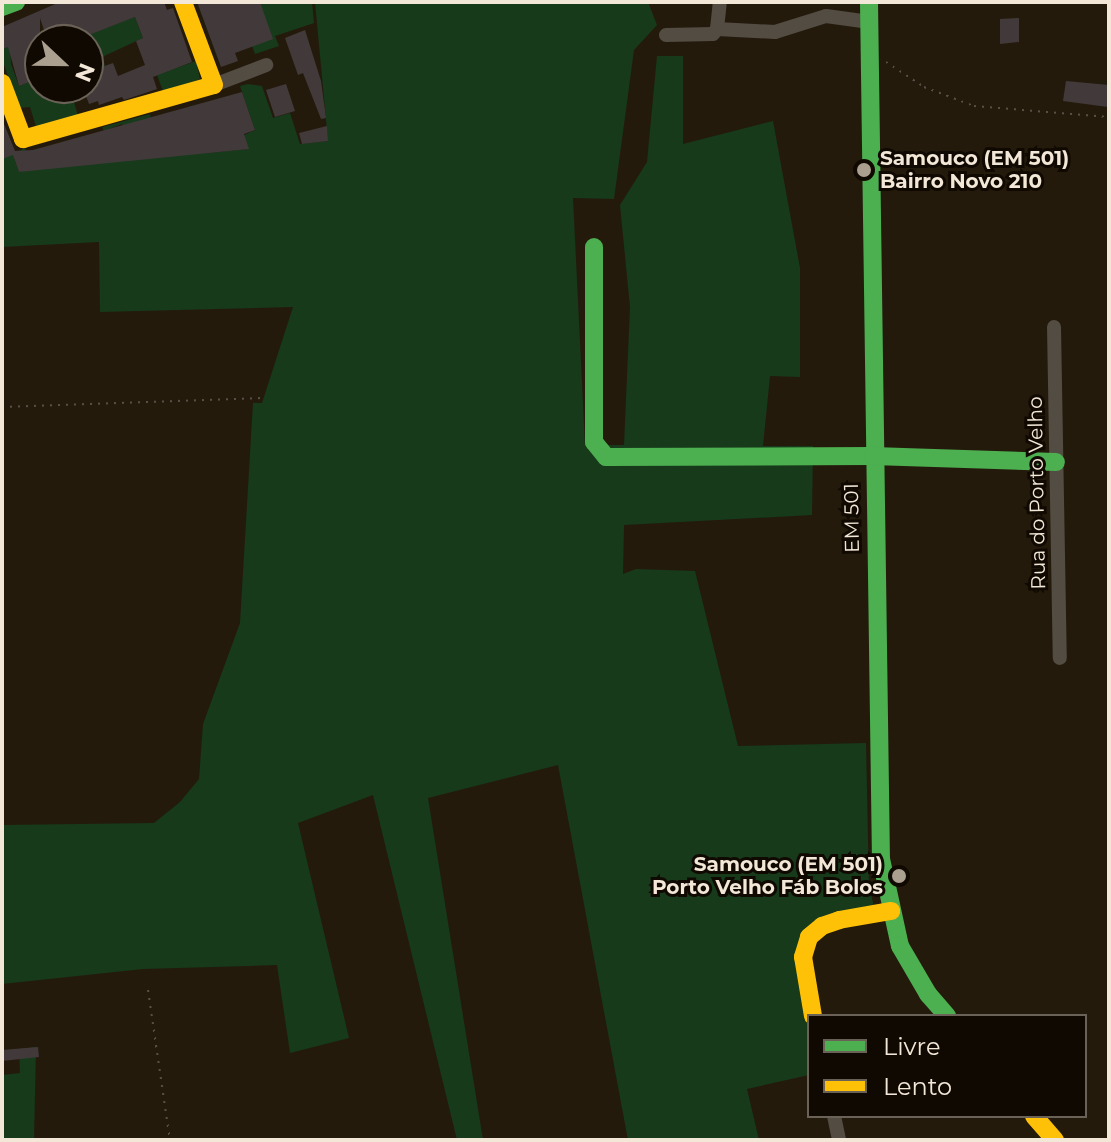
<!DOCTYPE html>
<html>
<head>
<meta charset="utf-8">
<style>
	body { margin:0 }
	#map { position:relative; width:1111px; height:1142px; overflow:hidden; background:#241a0c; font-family:Montserrat,sans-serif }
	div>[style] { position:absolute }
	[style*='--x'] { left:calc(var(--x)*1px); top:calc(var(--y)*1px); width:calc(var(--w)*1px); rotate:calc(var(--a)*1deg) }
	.green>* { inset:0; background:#173a1b }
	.building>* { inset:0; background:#423a3a }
	.path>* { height:2px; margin-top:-1px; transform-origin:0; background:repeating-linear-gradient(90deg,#575046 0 2px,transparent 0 8px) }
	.street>* { height:14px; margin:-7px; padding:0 7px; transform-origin:7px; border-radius:7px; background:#534c42 }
	.fast>* { height:18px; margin:-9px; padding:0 9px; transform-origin:9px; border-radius:9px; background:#4caf50 }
	.slow>* { height:18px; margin:-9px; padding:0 9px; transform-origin:9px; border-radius:9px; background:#ffc107 }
	.dots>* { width:22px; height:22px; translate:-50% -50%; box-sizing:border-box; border:4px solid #100901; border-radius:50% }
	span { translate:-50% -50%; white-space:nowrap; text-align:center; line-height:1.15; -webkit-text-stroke:6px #100901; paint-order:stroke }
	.poi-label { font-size:20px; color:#f3e7d7; font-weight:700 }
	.left { translate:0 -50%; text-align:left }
	.right { translate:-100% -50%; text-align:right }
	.street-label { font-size:20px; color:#f3e7d7 }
	.frame { position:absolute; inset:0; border:4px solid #f3e7d7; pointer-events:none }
	.legend { position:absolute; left:807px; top:1014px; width:280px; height:104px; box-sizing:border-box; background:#100901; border:2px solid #6b6257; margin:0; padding:10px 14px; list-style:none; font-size:24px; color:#f3e7d7 }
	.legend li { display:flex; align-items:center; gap:16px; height:40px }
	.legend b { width:40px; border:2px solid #6b6257 }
	.north { position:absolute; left:24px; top:24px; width:80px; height:80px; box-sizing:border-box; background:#100901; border:2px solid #6b6257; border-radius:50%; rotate:112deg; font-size:22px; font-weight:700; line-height:32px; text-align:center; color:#f3e7d7 }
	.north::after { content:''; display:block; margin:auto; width:28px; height:36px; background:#ab9f90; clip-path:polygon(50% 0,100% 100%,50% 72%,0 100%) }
</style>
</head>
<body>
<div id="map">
	<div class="green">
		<i style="clip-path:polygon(236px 2px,312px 2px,314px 23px,275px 36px,279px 46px,255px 54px)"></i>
		<i style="clip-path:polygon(315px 2px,648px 2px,657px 25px,634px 50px,614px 199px,573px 198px,585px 445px,624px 445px,630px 307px,620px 205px,647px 162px,657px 56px,683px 56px,683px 144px,773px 121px,800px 268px,800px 377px,770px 376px,763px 446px,813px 446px,812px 515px,624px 525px,623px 574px,636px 569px,695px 571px,738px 746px,866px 743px,869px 887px,876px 914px,809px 937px,809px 1075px,747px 1089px,759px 1140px,628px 1140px,558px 765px,428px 798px,483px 1140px,457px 1140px,373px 795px,298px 823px,349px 1038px,290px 1053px,277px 965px,143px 969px,2px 984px,2px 825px,154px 823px,180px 802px,199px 779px,203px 724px,240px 623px,253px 403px,262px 403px,293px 307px,100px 312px,99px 242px,2px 247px,2px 159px,25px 148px,27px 154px,14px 158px,19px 172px,129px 143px,122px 124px,104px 131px,102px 127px,150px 114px,151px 119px,207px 153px,248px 149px,244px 135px,255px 130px,240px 86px,248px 84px,262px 86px,273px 118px,290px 113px,300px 144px,328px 141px)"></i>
		<i style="clip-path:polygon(135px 17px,143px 38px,102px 57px,107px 72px,88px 72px,88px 40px,74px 40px)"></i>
		<i style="clip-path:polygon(10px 46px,11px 64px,19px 86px,40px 78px,40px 88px,70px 88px,78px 116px,37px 130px,30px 107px,19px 108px,2px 59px,2px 49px)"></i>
		<i style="clip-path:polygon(196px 61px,200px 79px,164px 94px,157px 75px)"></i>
		<i style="clip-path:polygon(36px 1047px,34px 1140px,2px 1140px,2px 1075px,20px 1073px,19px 1049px)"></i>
	</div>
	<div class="building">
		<i style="clip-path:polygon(60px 2px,164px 2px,167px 10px,173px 8px,192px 62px,153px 77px,157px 89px,124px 100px,122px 97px,99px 105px,98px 101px,89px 104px,83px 88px,88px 88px,88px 72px,113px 63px,118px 76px,145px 65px,136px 41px,143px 38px,135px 17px,81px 38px,77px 30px,46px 36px,40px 18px,40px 78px,19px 86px,8px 47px,2px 49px,2px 27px)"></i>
		<i style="clip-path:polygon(197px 2px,260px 2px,273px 39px,235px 53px,238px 61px,221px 67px)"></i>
		<i style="clip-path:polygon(1019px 18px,1019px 42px,1000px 44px,1000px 19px)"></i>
		<i style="clip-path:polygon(305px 30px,321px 81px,326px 118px,321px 119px,303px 73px,298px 75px,285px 38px)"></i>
		<i style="clip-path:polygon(1066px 81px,1109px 85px,1108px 107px,1063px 101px)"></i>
		<i style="clip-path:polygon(286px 84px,295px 111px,275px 117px,266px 90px)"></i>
		<i style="clip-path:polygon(242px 92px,255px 130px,244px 134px,249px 149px,19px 172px,13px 155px,2px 159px,2px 119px,15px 151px,33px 150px)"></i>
		<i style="clip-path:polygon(327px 126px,328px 141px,302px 144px,299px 133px)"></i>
		<i style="clip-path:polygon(38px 1047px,39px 1057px,2px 1061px,2px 1050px)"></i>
	</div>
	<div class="path">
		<i style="--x:886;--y:62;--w:45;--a:33.3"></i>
		<i style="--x:924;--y:87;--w:53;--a:20.8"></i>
		<i style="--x:974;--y:106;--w:135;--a:4.7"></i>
		<i style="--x:2;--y:407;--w:261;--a:-2"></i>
		<i style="--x:148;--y:990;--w:152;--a:81.7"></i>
	</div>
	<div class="street">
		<i style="--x:717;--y:29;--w:58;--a:3"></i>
		<i style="--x:775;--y:32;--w:53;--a:-17.4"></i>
		<i style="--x:826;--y:16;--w:44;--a:7.8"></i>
		<i style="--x:666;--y:35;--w:47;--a:-1.2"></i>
		<i style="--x:713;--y:34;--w:6;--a:-51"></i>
		<i style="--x:717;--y:29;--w:27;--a:-84"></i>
		<i style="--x:214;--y:85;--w:56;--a:-21"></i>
		<i style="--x:1054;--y:327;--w:331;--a:89"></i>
		<i style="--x:834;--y:1116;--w:25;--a:78"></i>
	</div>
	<div class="fast">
		<i style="--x:869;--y:2;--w:857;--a:89.2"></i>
		<i style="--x:881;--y:859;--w:89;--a:77.7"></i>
		<i style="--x:900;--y:946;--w:56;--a:59.7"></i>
		<i style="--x:928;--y:994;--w:29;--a:49"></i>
		<i style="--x:2;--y:7;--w:15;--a:-20"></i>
		<i style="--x:594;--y:247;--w:195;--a:90"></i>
		<i style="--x:594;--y:442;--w:19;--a:51"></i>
		<i style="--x:606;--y:457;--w:267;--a:-0.2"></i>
		<i style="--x:873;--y:456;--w:183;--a:1.9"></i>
	</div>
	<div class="slow">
		<i style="--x:2;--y:83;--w:60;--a:69.4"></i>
		<i style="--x:23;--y:139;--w:198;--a:-15.8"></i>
		<i style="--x:214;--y:85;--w:89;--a:-110.5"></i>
		<i style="--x:813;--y:1016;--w:60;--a:-99.6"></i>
		<i style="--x:803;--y:957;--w:21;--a:-73"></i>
		<i style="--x:809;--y:937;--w:17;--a:-40"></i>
		<i style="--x:822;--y:926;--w:18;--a:-19"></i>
		<i style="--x:839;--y:920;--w:53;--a:-9.8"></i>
		<i style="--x:1034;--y:1116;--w:32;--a:49"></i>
	</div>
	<div class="dots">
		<i style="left:864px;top:170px;background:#ab9f90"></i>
		<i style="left:899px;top:876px;background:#ab9f90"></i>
	</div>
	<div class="poi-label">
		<span class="left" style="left:880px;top:170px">Samouco (EM 501)<br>Bairro Novo 210</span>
		<span class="right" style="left:883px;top:876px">Samouco (EM 501)<br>Porto Velho Fáb Bolos</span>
	</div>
	<div class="street-label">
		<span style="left:1037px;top:493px;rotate:-91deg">Rua do Porto Velho</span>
		<span style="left:852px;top:518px;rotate:-91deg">EM 501</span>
	</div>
	<div class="frame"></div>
	<ul class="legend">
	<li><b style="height:10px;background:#4caf50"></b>Livre</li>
	<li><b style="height:10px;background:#ffc107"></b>Lento</li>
	</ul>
	<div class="north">N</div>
</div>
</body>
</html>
